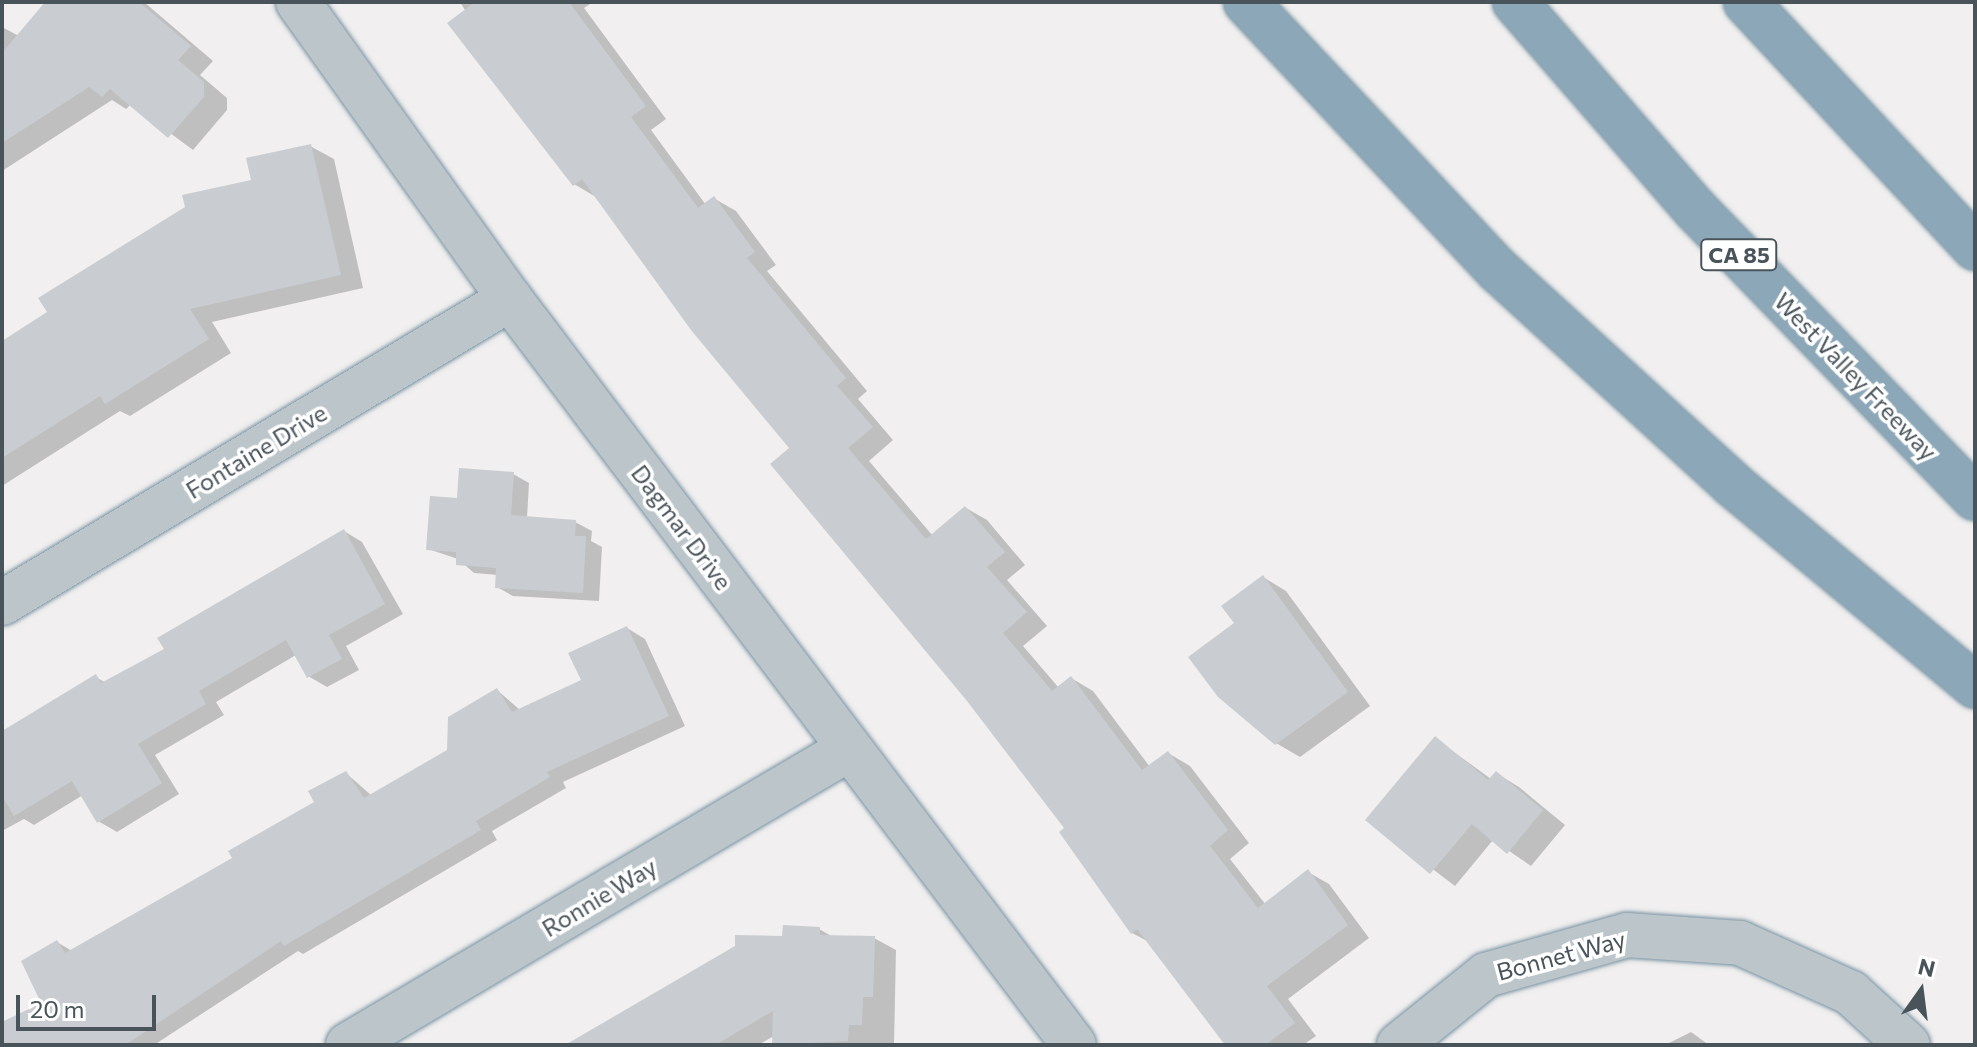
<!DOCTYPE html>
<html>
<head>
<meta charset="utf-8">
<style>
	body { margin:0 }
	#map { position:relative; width:1977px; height:1047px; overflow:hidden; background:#f1efef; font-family:Commissioner,sans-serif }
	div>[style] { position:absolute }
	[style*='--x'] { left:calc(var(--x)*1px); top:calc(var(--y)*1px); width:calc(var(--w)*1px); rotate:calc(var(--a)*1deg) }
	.shadow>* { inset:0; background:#0003 }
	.building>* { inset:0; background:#c9cdd1 }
	.roads { filter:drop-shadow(0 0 2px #7893a3) drop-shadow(0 0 2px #7893a3) }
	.minor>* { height:44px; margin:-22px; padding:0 22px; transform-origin:22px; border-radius:22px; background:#bcc5ca }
	.motorway>* { height:44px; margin:-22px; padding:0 22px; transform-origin:22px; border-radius:22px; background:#8ca7b7 }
	span { translate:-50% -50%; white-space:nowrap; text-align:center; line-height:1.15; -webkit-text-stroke:7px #fff; paint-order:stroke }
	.shield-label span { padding:2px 6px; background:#fff; border:2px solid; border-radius:6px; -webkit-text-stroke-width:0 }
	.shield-label { font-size:22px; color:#49545a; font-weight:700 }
	.street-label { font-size:24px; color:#49545a }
	.frame { position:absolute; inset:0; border:4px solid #49545a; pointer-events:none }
	.north { position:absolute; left:1881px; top:951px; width:80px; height:80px; -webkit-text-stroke:6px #fff; paint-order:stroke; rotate:14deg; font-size:22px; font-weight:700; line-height:32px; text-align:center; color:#49545a }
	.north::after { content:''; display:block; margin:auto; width:28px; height:36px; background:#49545a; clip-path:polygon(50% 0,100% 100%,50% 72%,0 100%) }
	.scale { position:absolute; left:16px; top:995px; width:140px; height:36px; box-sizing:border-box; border:4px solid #49545a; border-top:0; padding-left:10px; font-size:24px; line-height:28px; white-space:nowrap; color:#49545a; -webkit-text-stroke:6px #fff; paint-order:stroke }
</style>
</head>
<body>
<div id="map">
	<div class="shadow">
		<i style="clip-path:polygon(48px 2px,144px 2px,213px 61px,200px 75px,227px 98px,227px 110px,193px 150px,131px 104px,126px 109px,112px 100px,2px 171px,2px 27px,19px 36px)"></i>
		<i style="clip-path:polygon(460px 2px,593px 2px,584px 8px,666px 119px,651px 130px,706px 205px,715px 199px,736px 211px,776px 265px,767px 271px,867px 391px,858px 399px,893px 440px,869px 461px,933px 536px,966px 508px,987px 520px,1025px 565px,1007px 580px,1047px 626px,1023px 646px,1059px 688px,1071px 678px,1093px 691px,1150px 767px,1168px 753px,1190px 766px,1249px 843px,1230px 859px,1266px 905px,1308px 872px,1329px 884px,1369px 938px,1288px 999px,1316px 1036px,1303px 1045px,1227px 1045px,1151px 943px,1132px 933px,1067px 829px,792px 449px,596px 197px,574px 184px)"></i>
		<i style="clip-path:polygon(310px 146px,334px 159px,363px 288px,212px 322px,231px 353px,130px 416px,120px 411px,2px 486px,2px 343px)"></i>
		<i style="clip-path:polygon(513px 474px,529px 483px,527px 518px,575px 522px,592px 531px,591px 541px,602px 547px,599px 601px,513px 596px,497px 587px,498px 575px,474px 573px,458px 559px,428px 549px,459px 500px)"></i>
		<i style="clip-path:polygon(344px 531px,362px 542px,403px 614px,346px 646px,359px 670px,327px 687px,308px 676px,296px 655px,216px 702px,224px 715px,155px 755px,179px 794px,117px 832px,98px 821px,83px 795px,34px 825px,24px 819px,2px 831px,2px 733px,96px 677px,106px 683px,167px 649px)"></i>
		<i style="clip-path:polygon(1263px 577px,1286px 591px,1370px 706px,1300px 757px,1276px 743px)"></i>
		<i style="clip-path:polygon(627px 628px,645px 639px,685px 726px,563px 782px,566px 788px,492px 831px,497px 840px,303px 954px,298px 951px,154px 1045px,2px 1045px,2px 1024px,44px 1004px,57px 942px,72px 951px,235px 858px,317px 803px,346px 773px,372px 796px,449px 751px,497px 690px,520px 710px,583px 681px)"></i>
		<i style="clip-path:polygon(1436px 739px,1491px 779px,1496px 773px,1519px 787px,1565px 825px,1531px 866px,1493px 840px,1455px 886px,1368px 820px)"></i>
		<i style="clip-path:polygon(819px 929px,833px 937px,874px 938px,896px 950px,894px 1045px,774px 1045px,774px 1036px,758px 1045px,569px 1045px,784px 938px)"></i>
		<i style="clip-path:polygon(1691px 1032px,1709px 1045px,1665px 1045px)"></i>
	</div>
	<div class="building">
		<i style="clip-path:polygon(45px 2px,139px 2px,191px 46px,178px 60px,204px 82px,204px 97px,168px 138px,110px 89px,102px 97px,89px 87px,2px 143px,2px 53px)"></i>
		<i style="clip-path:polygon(475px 2px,569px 2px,646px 106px,631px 117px,698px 208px,714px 196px,755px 252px,747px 258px,846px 378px,837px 386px,873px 427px,848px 448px,926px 539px,965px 506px,1005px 552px,987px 567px,1027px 612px,1003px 633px,1052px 691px,1071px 676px,1142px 770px,1168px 751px,1228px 830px,1210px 846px,1258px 908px,1308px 869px,1348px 925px,1267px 986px,1295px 1023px,1265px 1045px,1225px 1045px,1137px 929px,1131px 934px,1059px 832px,1064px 828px,967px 701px,770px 464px,789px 448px,691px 330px,582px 179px,573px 186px,447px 23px)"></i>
		<i style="clip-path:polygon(311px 144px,341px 275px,190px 309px,209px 339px,105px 404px,100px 396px,2px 458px,2px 341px,47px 312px,38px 298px,185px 207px,182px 195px,251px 180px,246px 158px)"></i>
		<i style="clip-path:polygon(459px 468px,514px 472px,511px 515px,576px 520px,575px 536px,586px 536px,583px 593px,495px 588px,496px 568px,456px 565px,456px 552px,426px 550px,430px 496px,457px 498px)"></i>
		<i style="clip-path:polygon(344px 529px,385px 604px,329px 635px,342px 659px,307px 678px,286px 640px,199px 691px,206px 704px,138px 744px,162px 783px,97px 823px,72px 781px,14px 816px,2px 796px,2px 731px,96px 674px,101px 683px,164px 649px,157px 638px)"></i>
		<i style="clip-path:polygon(1263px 575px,1348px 692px,1275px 745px,1218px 697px,1188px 657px,1234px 623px,1221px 606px)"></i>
		<i style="clip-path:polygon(627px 626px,669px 716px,547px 772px,550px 777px,476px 821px,481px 830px,284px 946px,281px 941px,125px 1045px,2px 1045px,2px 1022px,41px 1003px,21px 961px,57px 940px,65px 953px,232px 858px,228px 851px,314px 802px,308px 791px,346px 771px,364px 798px,447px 750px,448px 717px,497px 688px,512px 712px,581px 680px,568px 653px)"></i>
		<i style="clip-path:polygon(1435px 736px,1488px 780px,1496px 771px,1543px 810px,1507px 854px,1472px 824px,1430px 874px,1365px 820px)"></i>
		<i style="clip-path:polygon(783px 925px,820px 927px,820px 935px,875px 936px,873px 997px,863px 997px,862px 1025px,849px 1025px,848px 1041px,772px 1045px,773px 1011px,715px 1045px,565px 1045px,735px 946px,735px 935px,782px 936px)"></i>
	</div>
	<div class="roads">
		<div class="minor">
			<i style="--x:298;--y:2;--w:365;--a:54.5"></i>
			<i style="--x:510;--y:299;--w:935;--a:52.91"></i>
			<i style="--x:2;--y:603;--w:592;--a:-30.9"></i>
			<i style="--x:348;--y:1045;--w:582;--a:-30.58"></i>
			<i style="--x:1399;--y:1045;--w:112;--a:-38.8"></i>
			<i style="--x:1486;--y:975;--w:147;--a:-15.8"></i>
			<i style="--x:1627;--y:935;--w:113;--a:4"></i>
			<i style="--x:1740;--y:943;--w:122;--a:24.2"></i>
			<i style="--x:1851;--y:993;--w:77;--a:42.4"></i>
		</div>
		<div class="motorway">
			<i style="--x:1246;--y:2;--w:368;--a:46.8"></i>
			<i style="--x:1498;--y:270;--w:317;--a:42.4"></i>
			<i style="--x:1732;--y:484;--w:316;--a:39.7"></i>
			<i style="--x:1515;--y:2;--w:274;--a:49"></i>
			<i style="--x:1695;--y:209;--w:402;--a:45.9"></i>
			<i style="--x:1746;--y:2;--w:336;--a:47"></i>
		</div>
	</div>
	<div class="shield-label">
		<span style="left:1739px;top:255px">CA 85</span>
	</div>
	<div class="street-label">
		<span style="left:1856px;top:376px;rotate:46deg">West Valley Freeway</span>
		<span style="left:256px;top:451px;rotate:-31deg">Fontaine Drive</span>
		<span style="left:682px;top:527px;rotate:53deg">Dagmar Drive</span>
		<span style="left:599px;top:897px;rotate:-31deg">Ronnie Way</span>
		<span style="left:1561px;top:955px;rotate:-15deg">Bonnet Way</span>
	</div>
	<div class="frame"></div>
	<div class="north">N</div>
	<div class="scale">20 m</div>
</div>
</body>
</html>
